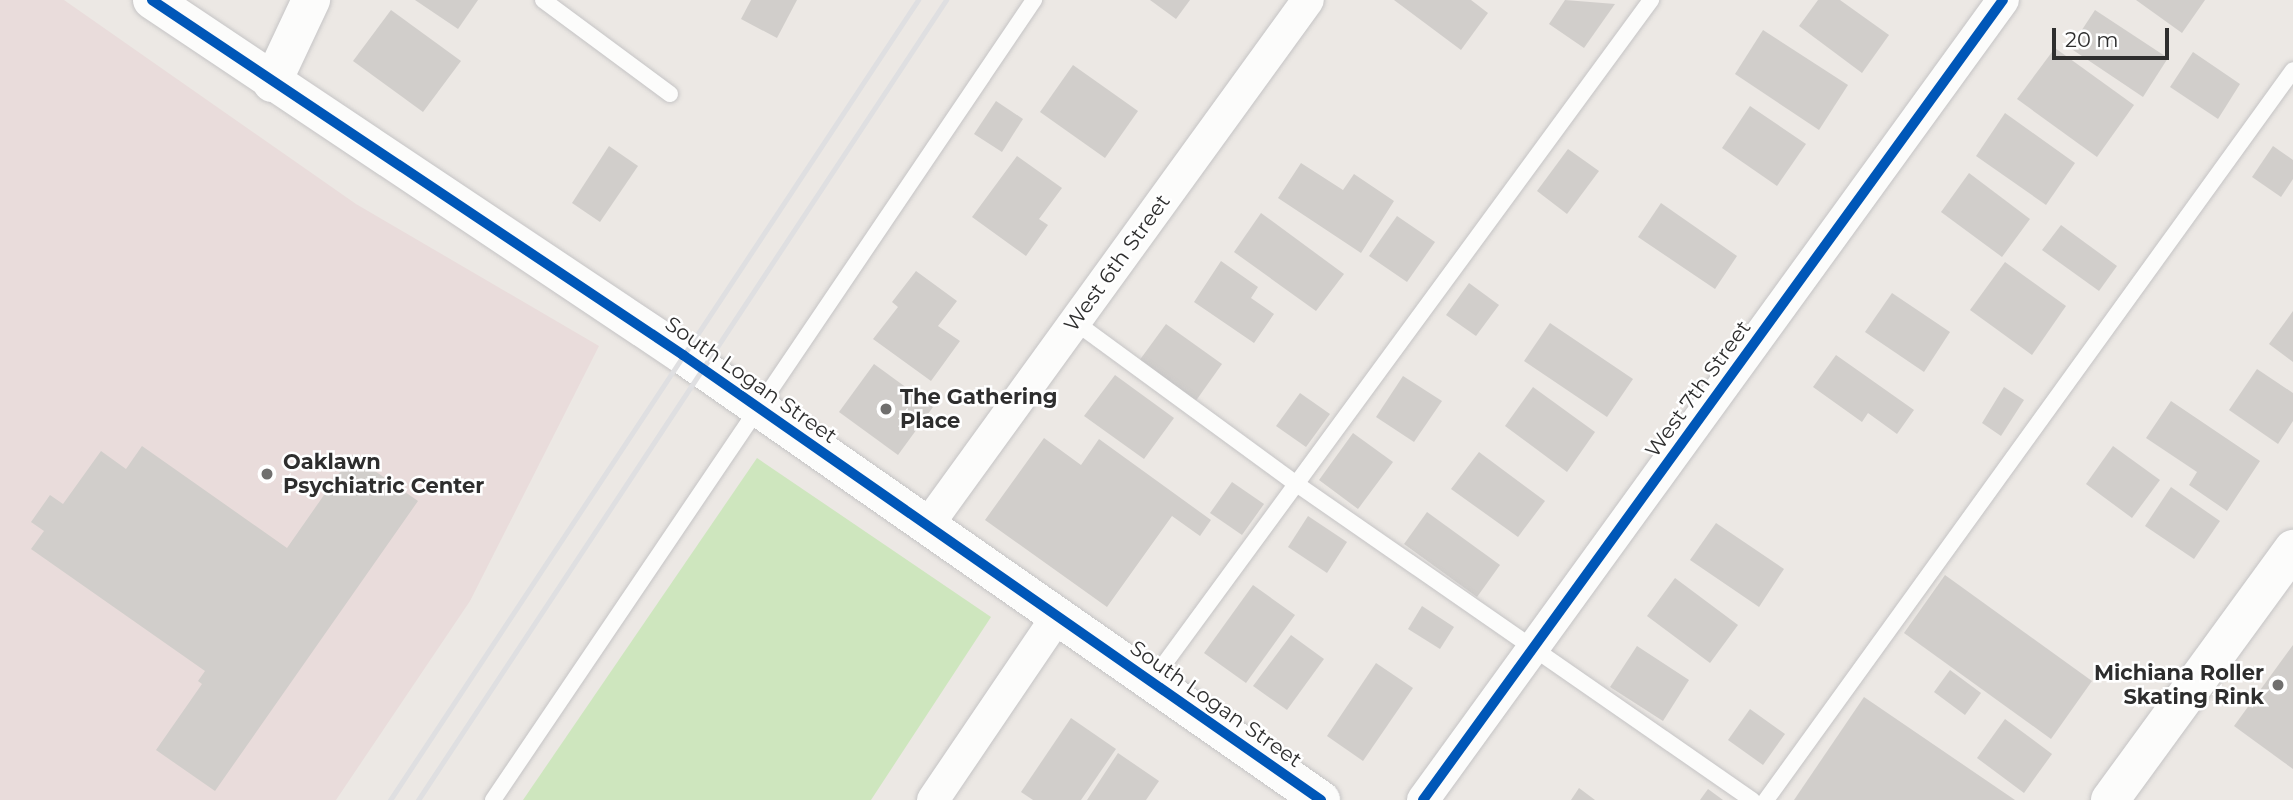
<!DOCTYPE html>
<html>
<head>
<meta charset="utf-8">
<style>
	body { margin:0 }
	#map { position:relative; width:2293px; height:800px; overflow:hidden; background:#ece8e4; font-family:Montserrat,sans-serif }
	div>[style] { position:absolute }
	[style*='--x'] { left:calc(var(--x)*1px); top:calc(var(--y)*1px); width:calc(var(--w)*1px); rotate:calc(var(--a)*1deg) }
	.medical>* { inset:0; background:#e9dcdb }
	.green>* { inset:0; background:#cee6be }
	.building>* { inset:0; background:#d1cecb }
	.roads { filter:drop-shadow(0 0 2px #c5c4c5) drop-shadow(0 0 2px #c5c4c5) }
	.service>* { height:16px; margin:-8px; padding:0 8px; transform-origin:8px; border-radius:8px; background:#fcfcfb }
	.minor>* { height:32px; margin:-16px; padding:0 16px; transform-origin:16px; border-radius:16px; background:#fcfcfb }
	.tertiary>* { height:38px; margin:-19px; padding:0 19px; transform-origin:19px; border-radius:19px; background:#fcfcfb }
	.rail>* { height:5px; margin:-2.5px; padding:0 2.5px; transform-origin:2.5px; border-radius:2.5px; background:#dfdfe1 }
	.cycleway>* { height:10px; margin:-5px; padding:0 5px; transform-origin:5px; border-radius:5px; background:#0057b8 }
	.dots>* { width:19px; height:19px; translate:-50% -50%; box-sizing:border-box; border:4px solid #fff; border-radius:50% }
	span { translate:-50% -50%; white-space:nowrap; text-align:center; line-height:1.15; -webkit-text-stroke:5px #fff; paint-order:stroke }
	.street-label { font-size:21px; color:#2e2e2e }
	.poi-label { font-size:21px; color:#2e2e2e; font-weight:700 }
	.left { translate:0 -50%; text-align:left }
	.right { translate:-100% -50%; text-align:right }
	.scale { position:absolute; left:2052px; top:28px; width:117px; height:32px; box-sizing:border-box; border:4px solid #2e2e2e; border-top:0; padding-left:9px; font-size:21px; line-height:24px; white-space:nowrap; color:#2e2e2e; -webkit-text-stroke:5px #fff; paint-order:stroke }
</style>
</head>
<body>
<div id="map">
	<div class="medical">
		<i style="clip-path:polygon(0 0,64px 0,356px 204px,599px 346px,470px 601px,336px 800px,0 800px)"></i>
	</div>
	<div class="green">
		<i style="clip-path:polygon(757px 458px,991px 617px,871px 800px,523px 800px)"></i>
	</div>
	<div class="building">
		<i style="clip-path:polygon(415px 0,478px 0,458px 29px)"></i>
		<i style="clip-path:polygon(751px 0,797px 0,777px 38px,741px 19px)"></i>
		<i style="clip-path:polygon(1150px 0,1190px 0,1176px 19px)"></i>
		<i style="clip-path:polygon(1394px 0,1471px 0,1488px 13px,1461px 50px)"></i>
		<i style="clip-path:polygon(1565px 0,1615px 4px,1584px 48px,1549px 24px)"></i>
		<i style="clip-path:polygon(1818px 0,1840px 0,1889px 35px,1862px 73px,1799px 26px)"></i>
		<i style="clip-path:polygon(2136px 0,2205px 0,2182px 33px)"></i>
		<i style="clip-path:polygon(391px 10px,461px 61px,423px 112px,353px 61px)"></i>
		<i style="clip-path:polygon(2095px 10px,2168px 58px,2143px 97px,2070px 48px)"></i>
		<i style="clip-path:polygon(1763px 30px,1848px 85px,1819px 130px,1735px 74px)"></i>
		<i style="clip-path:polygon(2055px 48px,2134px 105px,2097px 157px,2017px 99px)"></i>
		<i style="clip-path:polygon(2193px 52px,2240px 84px,2218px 119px,2170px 87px)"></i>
		<i style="clip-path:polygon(1073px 65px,1138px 111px,1105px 158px,1040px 112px)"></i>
		<i style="clip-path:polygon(996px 101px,1023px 119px,1002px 152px,974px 134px)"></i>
		<i style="clip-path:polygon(1750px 106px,1806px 144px,1777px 186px,1722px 148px)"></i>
		<i style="clip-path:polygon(2005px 113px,2075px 163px,2046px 205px,1976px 156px)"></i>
		<i style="clip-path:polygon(609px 146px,638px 166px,600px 222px,572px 203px)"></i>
		<i style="clip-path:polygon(2273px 146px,2293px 160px,2293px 179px,2281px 197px,2252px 177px)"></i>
		<i style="clip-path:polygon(1568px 149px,1599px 171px,1567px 214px,1537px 191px)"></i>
		<i style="clip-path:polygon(1017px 156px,1062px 188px,1039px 219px,1048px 225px,1026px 256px,972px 217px)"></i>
		<i style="clip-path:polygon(1301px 163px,1343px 190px,1354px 174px,1394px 201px,1361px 253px,1278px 198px)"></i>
		<i style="clip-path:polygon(1969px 173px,2030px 219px,2002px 257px,1941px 212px)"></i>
		<i style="clip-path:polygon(1661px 203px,1737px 256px,1715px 289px,1638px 237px)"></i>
		<i style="clip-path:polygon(1261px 213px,1344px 274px,1316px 311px,1234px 252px)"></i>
		<i style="clip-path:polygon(1397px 216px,1435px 242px,1407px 282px,1369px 256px)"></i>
		<i style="clip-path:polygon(2061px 225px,2117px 266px,2099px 291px,2042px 250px)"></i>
		<i style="clip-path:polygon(1221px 261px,1258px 287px,1251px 298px,1274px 314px,1254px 343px,1194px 302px)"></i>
		<i style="clip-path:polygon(2005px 262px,2066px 306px,2032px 355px,1970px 310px)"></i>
		<i style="clip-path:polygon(916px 271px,957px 301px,938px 326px,960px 341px,931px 381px,873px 339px,898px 307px,892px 302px)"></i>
		<i style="clip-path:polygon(1469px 283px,1499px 305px,1476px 336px,1446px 315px)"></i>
		<i style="clip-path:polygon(1892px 293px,1950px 332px,1924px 372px,1865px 332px)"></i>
		<i style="clip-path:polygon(2293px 311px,2293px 362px,2269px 344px)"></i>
		<i style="clip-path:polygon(1550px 323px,1633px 379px,1607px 417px,1524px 361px)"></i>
		<i style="clip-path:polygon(1166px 324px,1222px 364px,1195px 402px,1139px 361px)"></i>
		<i style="clip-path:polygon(1836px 355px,1914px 410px,1897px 434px,1868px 413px,1862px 422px,1813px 387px)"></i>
		<i style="clip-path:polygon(874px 364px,933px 407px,898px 455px,839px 412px)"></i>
		<i style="clip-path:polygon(2257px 369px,2293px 393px,2293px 421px,2278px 444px,2229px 410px)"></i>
		<i style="clip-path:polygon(1115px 375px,1174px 418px,1144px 459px,1084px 416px)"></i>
		<i style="clip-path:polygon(1403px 376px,1442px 401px,1414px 442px,1376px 417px)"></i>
		<i style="clip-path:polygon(1533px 387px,1595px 432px,1567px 472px,1505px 426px)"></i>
		<i style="clip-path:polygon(2004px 387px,2024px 400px,2001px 436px,1982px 423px)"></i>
		<i style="clip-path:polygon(1300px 393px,1330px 414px,1306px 447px,1276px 426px)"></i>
		<i style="clip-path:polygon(2171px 401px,2260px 461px,2227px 511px,2189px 485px,2197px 472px,2146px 438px)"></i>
		<i style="clip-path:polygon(1353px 433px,1393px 462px,1358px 509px,1319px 480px)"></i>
		<i style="clip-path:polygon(1044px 438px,1081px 465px,1099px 439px,1211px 520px,1200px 536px,1172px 516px,1107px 607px,985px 520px)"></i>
		<i style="clip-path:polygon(142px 446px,287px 548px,352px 455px,418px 501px,215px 791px,156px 750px,202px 684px,198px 681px,205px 671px,31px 549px,44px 531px,31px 522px,50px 495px,63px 504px,101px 451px,126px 469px)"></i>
		<i style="clip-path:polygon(2113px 446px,2160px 480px,2132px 518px,2086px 484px)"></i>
		<i style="clip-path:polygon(1479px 452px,1545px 501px,1518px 537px,1451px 489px)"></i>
		<i style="clip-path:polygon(1232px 482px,1264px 504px,1242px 535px,1210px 513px)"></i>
		<i style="clip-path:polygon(2171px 487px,2220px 521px,2194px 559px,2145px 526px)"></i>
		<i style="clip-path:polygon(1427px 512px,1500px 565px,1477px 597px,1404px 544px)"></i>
		<i style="clip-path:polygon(1308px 516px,1347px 542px,1327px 573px,1288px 547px)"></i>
		<i style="clip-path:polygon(1716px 523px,1784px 569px,1759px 607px,1690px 560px)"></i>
		<i style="clip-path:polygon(1945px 575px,2092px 681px,2051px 739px,1904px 633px)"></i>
		<i style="clip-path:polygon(1675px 578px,1738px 625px,1710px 663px,1647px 616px)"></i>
		<i style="clip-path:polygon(1253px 585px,1295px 615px,1246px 683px,1204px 653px)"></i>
		<i style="clip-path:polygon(1422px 606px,1454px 627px,1440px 649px,1408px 629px)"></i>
		<i style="clip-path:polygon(1291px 635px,1324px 659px,1287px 710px,1253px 686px)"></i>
		<i style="clip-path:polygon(2293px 645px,2293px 769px,2234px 726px)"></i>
		<i style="clip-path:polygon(1637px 646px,1689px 680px,1663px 721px,1610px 687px)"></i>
		<i style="clip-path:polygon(1376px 663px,1413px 688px,1363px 761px,1327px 736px)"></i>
		<i style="clip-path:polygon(1950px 670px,1981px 693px,1965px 715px,1934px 692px)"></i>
		<i style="clip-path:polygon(1864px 697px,2015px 800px,1794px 800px)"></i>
		<i style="clip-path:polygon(1750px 709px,1785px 734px,1763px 765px,1728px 740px)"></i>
		<i style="clip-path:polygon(1071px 718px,1116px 749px,1081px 800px,1033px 800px,1021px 792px)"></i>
		<i style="clip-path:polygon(2005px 719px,2052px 754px,2024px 793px,1977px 758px)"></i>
		<i style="clip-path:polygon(1118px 753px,1159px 781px,1146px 800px,1087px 800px)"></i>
		<i style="clip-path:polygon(1579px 788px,1595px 800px,1571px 800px)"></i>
		<i style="clip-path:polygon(1708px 789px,1723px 800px,1700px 800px)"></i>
	</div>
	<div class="roads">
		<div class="service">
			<i style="--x:543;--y:0;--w:158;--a:36.5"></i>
			<i style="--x:1075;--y:322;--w:276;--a:36.2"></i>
			<i style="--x:1298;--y:485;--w:553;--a:34.75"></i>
			<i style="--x:1151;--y:682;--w:846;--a:-53.75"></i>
			<i style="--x:493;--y:800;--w:966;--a:-55.93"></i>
			<i style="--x:1766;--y:800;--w:900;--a:-54.17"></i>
		</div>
		<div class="minor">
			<i style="--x:927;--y:526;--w:649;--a:-54.08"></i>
			<i style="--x:933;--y:800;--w:221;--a:-55.9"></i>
			<i style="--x:1423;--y:800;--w:988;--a:-54.06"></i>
		</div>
		<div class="tertiary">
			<i style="--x:152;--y:0;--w:639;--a:33.76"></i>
			<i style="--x:683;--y:355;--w:778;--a:34.9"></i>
			<i style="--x:272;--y:83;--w:92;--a:-64.8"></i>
			<i style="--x:2110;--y:800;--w:311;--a:-53.9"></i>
		</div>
	</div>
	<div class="rail">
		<i style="--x:390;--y:800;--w:959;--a:-56.58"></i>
		<i style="--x:418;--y:800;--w:959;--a:-56.58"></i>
	</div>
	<div class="cycleway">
		<i style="--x:152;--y:0;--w:639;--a:33.76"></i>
		<i style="--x:683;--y:355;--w:778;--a:34.9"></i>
		<i style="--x:1423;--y:800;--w:988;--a:-54.06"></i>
	</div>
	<div class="dots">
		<i style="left:886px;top:409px;background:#706f6e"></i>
		<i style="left:267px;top:474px;background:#706f6e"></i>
		<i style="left:2278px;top:685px;background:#706f6e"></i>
	</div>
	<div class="street-label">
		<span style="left:1117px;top:263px;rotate:-54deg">West 6th Street</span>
		<span style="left:751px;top:380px;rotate:35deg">South Logan Street</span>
		<span style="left:1698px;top:389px;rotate:-54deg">West 7th Street</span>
		<span style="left:1216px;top:704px;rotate:35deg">South Logan Street</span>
	</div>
	<div class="poi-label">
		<span class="left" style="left:900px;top:409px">The Gathering<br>Place</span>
		<span class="left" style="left:283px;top:474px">Oaklawn<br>Psychiatric Center</span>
		<span class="right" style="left:2264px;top:685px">Michiana Roller<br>Skating Rink</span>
	</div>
	<div class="scale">20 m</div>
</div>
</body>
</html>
